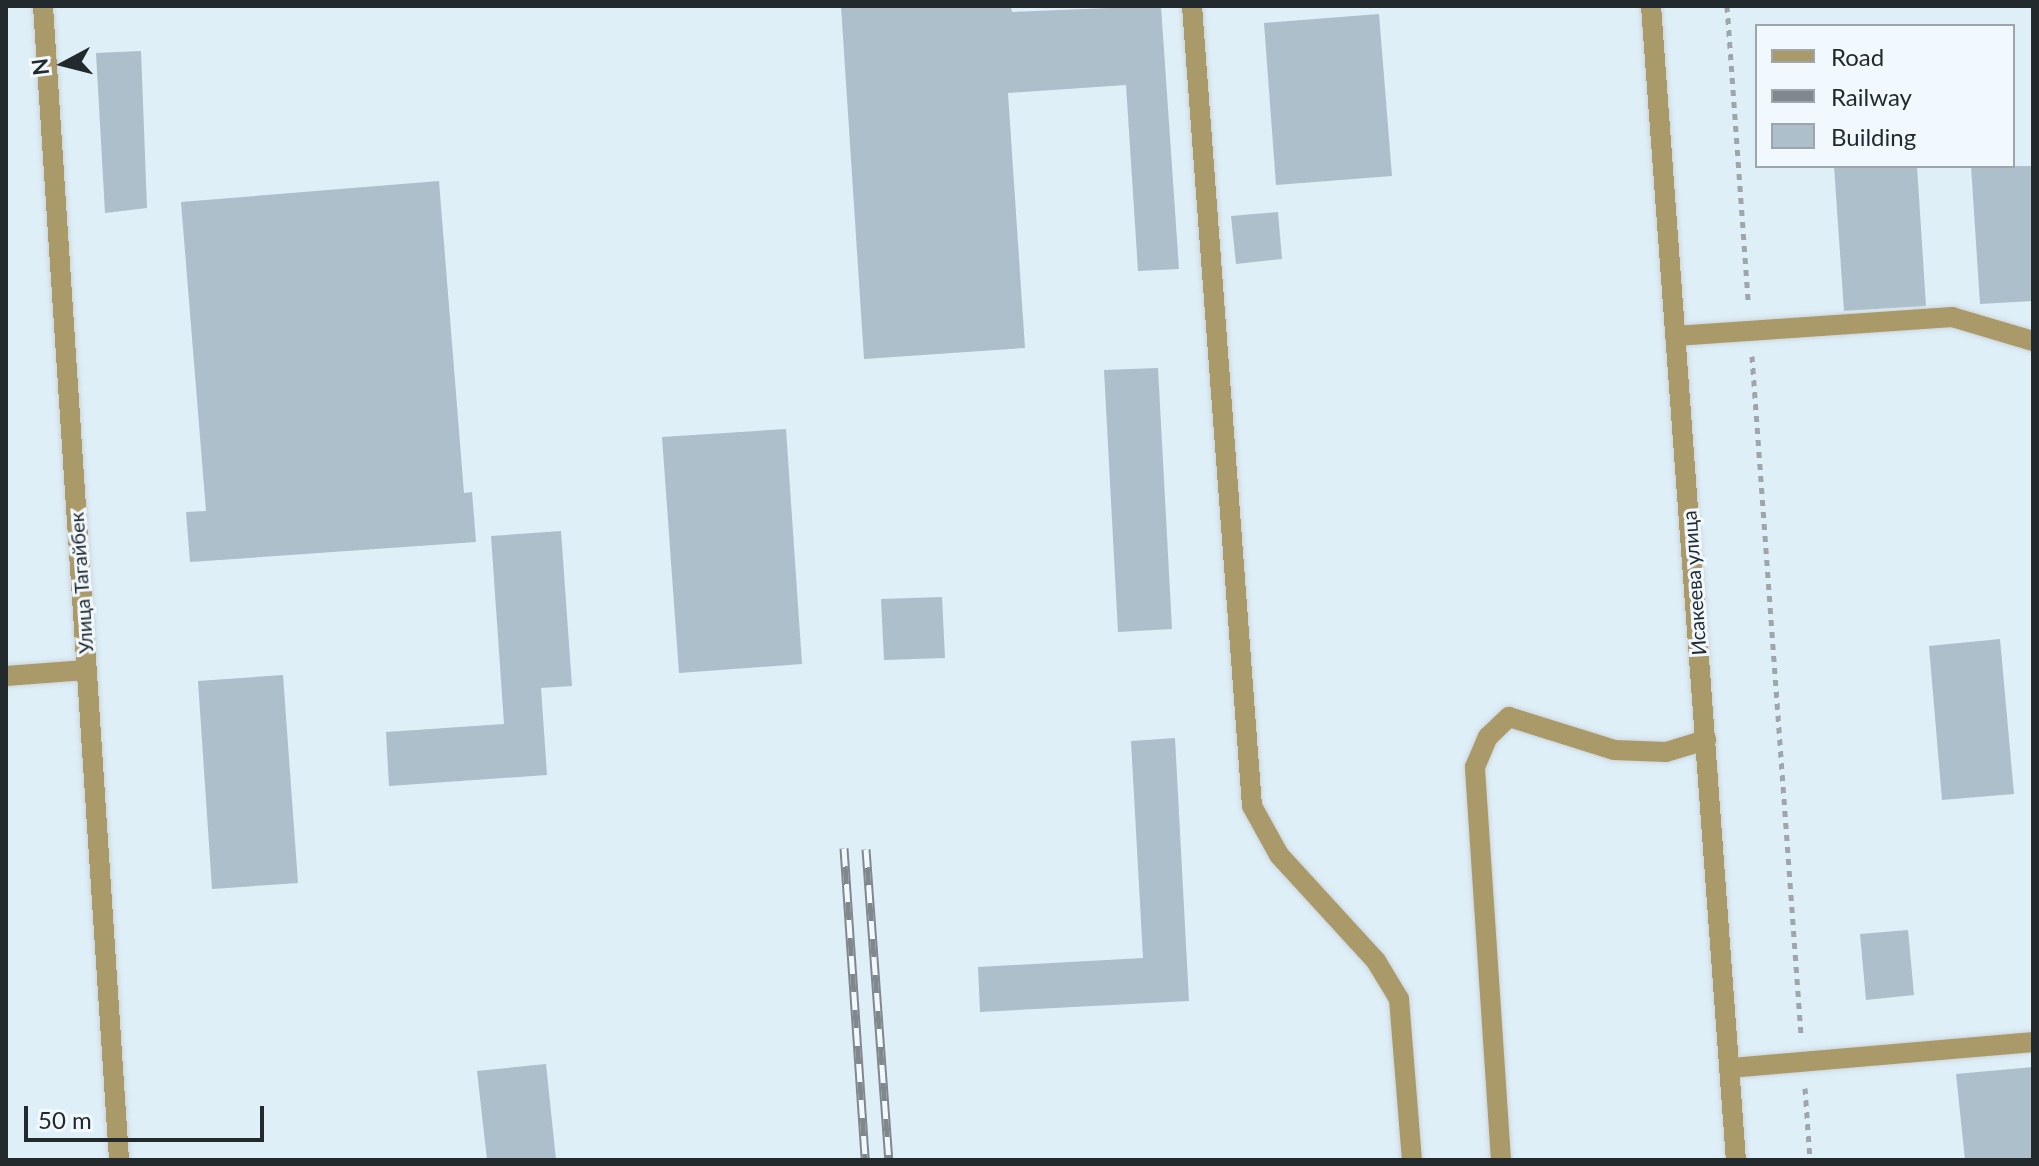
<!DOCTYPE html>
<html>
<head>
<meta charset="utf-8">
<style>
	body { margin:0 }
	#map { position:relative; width:2039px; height:1166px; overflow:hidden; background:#f1f9fe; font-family:Lato,sans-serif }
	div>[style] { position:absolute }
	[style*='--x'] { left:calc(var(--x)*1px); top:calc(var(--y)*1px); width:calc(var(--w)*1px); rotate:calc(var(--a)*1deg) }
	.built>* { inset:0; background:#deeff8 }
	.building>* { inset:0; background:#acbfca }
	.path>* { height:5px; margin-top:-2.5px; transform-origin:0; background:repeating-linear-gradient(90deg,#9fa6ab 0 6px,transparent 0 12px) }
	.roads { filter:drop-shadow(0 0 2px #ccd4d9) drop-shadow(0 0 2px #ccd4d9) }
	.minor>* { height:20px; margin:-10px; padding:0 10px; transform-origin:10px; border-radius:10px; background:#aa9969 }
	.rail>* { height:9px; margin-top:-4.5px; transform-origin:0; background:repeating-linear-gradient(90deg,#f1f9fe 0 18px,#81888d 0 36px); box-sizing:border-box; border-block:2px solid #81888d }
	span { translate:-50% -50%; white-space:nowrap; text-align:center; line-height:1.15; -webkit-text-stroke:6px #f1f9fe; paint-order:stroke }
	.street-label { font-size:20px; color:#232a2e }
	.frame { position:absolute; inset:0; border:8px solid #232a2e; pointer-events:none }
	.legend { position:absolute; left:1755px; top:24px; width:260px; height:144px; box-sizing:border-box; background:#f1f9fe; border:2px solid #9fa6ab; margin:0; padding:10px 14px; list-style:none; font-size:24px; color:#232a2e }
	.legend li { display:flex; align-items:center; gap:16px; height:40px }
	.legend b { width:40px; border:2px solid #9fa6ab }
	.north { position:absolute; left:24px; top:24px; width:80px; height:80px; -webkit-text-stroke:6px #f1f9fe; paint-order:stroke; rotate:263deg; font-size:22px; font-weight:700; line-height:32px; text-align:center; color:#232a2e }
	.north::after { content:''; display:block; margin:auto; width:28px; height:36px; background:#232a2e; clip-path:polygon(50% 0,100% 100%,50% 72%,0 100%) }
	.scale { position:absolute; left:24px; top:1106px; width:240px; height:36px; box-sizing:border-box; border:4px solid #232a2e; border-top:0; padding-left:10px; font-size:24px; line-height:28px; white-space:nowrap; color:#232a2e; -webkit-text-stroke:6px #f1f9fe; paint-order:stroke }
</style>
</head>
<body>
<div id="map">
	<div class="built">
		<i style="clip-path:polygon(evenodd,6px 6px,2033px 6px,2033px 1160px,6px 1160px,6px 6px,1757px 26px,2013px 26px,2013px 166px,1757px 166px,1757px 26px)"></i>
	</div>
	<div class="building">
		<i style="clip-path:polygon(841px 6px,1011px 6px,1012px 12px,1161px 6px,1179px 269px,1138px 271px,1126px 85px,1008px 93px,1025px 348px,864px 359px)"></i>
		<i style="clip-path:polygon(1379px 14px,1392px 176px,1276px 185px,1264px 23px)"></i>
		<i style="clip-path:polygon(141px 51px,147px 208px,105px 213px,96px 53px)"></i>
		<i style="clip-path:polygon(1834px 166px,1917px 166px,1926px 306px,1844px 311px)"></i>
		<i style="clip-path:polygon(1971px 166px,2033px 166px,2033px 301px,1980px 304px)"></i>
		<i style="clip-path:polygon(439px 181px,464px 493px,472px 492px,476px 542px,190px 562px,186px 512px,206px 511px,181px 202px)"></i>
		<i style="clip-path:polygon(1278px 212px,1282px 259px,1236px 264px,1231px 216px)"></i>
		<i style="clip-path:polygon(1158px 368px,1172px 629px,1118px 632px,1104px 370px)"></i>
		<i style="clip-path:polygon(786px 429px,802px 664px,679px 673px,662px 437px)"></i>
		<i style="clip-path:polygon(561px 531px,572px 686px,541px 688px,547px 775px,389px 786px,386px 732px,504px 724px,491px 536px)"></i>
		<i style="clip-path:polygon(942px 597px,945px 658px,884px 660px,881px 599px)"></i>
		<i style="clip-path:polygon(2000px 639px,2014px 794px,1942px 800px,1929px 646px)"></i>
		<i style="clip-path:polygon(283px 675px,298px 883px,212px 889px,198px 681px)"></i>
		<i style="clip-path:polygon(1175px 738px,1189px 1001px,980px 1012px,978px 967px,1143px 958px,1131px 741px)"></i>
		<i style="clip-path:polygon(1908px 930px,1914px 995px,1866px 1000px,1860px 934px)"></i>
		<i style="clip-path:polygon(546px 1064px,556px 1160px,487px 1160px,477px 1071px)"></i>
		<i style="clip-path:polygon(2033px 1067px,2033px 1160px,1965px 1160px,1956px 1074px)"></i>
	</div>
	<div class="path">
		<i style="--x:1727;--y:6;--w:296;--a:85.9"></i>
		<i style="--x:1752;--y:356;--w:680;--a:85.87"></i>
		<i style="--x:1805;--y:1088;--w:72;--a:86"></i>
	</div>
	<div class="roads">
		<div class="minor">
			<i style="--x:43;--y:6;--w:1156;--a:86.23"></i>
			<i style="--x:1192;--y:6;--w:802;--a:85.71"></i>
			<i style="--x:1252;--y:806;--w:56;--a:61.1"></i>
			<i style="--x:1279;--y:855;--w:144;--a:47.5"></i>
			<i style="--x:1376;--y:961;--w:44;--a:58.8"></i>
			<i style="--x:1399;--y:999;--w:162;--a:85.4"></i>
			<i style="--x:1651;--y:6;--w:1157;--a:85.79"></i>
			<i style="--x:1675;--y:336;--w:278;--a:-3.9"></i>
			<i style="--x:1952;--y:317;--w:84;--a:16.5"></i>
			<i style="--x:6;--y:676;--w:80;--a:-4.3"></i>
			<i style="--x:1730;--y:1068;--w:304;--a:-4.9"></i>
			<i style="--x:1501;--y:1160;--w:394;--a:-93.8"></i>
			<i style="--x:1475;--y:767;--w:33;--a:-67"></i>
			<i style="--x:1488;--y:737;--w:29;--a:-44"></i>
			<i style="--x:1509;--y:717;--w:110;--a:17.4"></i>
			<i style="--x:1614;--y:750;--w:52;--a:2.2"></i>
			<i style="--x:1666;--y:752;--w:42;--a:-16.7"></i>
		</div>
	</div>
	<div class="rail">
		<i style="--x:844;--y:848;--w:313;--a:86.1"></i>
		<i style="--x:866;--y:849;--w:312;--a:85.8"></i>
	</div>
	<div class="street-label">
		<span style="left:81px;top:583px;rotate:-94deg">Улица Тагайбек</span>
		<span style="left:1694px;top:583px;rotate:-94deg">Исакеева улица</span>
	</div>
	<div class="frame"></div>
	<ul class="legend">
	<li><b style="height:10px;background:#aa9969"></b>Road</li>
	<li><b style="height:10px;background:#81888d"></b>Railway</li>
	<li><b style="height:22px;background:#acbfca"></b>Building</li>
	</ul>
	<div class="north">N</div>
	<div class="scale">50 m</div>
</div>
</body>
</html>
